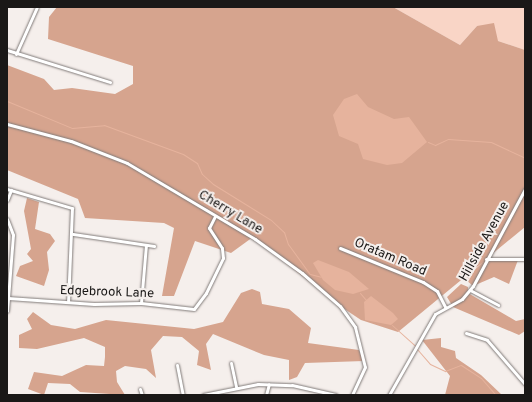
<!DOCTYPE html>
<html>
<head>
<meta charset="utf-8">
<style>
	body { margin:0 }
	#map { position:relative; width:532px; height:402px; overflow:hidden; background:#f5efec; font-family:Overpass,sans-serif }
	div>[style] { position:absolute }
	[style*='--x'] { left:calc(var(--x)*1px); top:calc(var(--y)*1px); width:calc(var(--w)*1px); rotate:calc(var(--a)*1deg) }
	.green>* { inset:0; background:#f9d5c6 }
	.forest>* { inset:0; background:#d6a48e }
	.water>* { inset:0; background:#e6b39d }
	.stream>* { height:1px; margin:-0.5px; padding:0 0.5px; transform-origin:0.5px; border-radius:0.5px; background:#e6b39d }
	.roads { filter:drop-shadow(0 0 1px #817b79) drop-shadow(0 0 1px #817b79) }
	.minor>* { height:3px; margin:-1.5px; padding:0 1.5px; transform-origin:1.5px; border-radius:1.5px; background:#fff }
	span { translate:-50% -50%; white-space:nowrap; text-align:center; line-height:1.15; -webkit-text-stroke:4px #f5efec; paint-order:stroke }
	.street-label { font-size:13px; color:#1a1817 }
	.frame { position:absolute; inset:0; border:8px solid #1a1817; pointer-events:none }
</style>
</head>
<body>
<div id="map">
	<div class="green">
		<i style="clip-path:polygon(393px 7px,525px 7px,525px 50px,498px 41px,477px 26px,460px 45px)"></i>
	</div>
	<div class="forest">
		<i style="clip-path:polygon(57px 7px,393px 7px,460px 45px,477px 26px,494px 23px,498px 41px,525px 50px,525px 227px,486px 259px,518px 260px,509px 284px,494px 277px,473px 286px,465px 279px,483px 262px,398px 332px,361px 320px,340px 306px,253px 237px,231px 253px,195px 241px,174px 296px,162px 296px,174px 228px,164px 223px,85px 218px,78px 199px,7px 170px,7px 65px,44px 79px,54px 90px,72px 88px,115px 94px,133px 84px,133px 66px,48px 39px,49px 17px)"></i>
		<i style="clip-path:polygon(27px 198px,39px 202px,35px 229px,50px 234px,55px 241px,47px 252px,49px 270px,44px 286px,16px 276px,20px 266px,33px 261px,27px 254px,31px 249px,24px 211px)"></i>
		<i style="clip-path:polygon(461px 284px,468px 287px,468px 293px,516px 321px,525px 319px,525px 331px,519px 335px,453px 307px,447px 297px)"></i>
		<i style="clip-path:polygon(252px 289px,260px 292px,262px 304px,289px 309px,311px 328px,308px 343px,359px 350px,364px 361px,305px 363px,297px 377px,289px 380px,289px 360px,264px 355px,213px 334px,206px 344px,211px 370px,197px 365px,199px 351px,182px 337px,163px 336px,151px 350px,156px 378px,146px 369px,125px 366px,116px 371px,117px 382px,125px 395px,80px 392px,70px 384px,48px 383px,44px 395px,28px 389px,34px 372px,62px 376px,86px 365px,104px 366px,105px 357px,105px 347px,84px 338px,37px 349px,19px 348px,19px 335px,32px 329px,27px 319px,33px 312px,51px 325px,75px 329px,106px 320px,194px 329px,223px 322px,241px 293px)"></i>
		<i style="clip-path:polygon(441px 338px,441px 347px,455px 351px,456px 358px,481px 375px,502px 395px,445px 395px,450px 376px,422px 340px)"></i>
	</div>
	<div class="water">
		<i style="clip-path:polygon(357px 94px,368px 107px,394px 119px,409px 117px,427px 142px,402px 163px,387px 165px,363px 159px,358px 144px,339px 136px,333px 115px,344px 99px)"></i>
		<i style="clip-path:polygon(318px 260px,349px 272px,369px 289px,353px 294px,335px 290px,323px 280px,313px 263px)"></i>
		<i style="clip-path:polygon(371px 296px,393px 313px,398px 319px,391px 325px,365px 320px,364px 302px)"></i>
	</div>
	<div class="stream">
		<i style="--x:7;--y:101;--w:70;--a:22.6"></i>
		<i style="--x:72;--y:128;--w:32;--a:-5"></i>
		<i style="--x:104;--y:125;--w:84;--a:20.2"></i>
		<i style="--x:183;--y:154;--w:17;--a:33"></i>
		<i style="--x:197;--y:163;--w:12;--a:66"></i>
		<i style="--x:202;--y:174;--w:15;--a:42"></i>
		<i style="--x:213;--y:184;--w:68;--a:31.8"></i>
		<i style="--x:271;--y:220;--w:18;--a:43"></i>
		<i style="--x:284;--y:232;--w:13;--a:72"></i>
		<i style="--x:288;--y:244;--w:37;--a:54"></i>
		<i style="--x:310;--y:274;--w:11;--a:15"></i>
		<i style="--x:428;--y:142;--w:8;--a:23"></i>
		<i style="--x:435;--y:145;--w:14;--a:-25"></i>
		<i style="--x:448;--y:139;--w:43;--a:4"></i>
		<i style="--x:491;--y:142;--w:38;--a:25"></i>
		<i style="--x:360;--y:293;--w:11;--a:49"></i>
		<i style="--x:392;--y:325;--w:31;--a:42"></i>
		<i style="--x:417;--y:349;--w:20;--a:49"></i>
		<i style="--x:430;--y:364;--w:17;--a:25"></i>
		<i style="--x:445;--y:371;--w:17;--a:-21"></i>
		<i style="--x:461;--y:365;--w:24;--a:33"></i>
		<i style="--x:481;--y:378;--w:23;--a:49"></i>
	</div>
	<div class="roads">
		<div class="minor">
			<i style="--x:7;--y:50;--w:108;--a:17.3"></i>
			<i style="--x:16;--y:54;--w:51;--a:-65.9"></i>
			<i style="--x:7;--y:124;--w:66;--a:14.9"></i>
			<i style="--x:71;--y:141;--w:60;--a:21.4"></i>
			<i style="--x:127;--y:163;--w:149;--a:30.7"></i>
			<i style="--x:255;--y:239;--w:58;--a:35.9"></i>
			<i style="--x:302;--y:273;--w:50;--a:41"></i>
			<i style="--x:340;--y:306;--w:26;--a:54"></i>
			<i style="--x:355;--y:327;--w:41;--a:76"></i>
			<i style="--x:365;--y:367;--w:31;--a:115"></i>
			<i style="--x:7;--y:189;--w:68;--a:16.3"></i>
			<i style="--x:72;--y:208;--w:94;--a:92.4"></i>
			<i style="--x:7;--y:200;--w:11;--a:-68"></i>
			<i style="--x:7;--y:219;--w:17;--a:69"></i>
			<i style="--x:13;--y:235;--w:76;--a:94.5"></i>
			<i style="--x:73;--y:234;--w:82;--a:8.4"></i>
			<i style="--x:340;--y:248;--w:90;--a:22.3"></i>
			<i style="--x:423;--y:282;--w:17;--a:33"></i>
			<i style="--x:437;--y:291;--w:18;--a:63"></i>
			<i style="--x:486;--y:259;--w:39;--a:0"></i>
			<i style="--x:470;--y:290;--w:32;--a:28"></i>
			<i style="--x:8;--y:298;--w:86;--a:4"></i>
			<i style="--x:94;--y:304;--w:47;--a:-1.2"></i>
			<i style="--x:141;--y:303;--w:53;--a:6.5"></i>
			<i style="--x:194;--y:309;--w:20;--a:-53"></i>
			<i style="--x:206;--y:293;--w:39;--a:-64"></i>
			<i style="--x:223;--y:258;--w:10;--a:-96"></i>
			<i style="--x:222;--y:248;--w:24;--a:-123"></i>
			<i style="--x:209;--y:228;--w:13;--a:-63"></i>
			<i style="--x:141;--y:303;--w:58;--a:-85.1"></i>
			<i style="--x:466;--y:333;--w:22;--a:18"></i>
			<i style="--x:487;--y:340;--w:58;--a:49.2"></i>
			<i style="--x:231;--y:363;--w:25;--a:78"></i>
			<i style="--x:177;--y:365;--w:31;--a:79"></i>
			<i style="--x:140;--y:389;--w:6;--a:72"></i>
			<i style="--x:203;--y:395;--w:56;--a:-11.3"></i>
			<i style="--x:258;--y:384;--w:34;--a:2"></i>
			<i style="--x:292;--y:385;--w:45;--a:12.8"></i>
			<i style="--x:266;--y:395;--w:11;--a:-75"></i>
			<i style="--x:389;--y:395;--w:93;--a:-60.4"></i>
			<i style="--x:435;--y:314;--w:31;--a:-29"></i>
			<i style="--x:462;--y:299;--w:17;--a:-50"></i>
			<i style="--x:473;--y:286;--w:110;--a:-61.8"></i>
		</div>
	</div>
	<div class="street-label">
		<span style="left:230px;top:213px;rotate:31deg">Cherry Lane</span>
		<span style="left:485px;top:242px;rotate:-61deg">Hillside Avenue</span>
		<span style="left:390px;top:258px;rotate:23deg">Oratam Road</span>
		<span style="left:107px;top:293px;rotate:2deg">Edgebrook Lane</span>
	</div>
	<div class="frame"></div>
</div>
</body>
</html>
